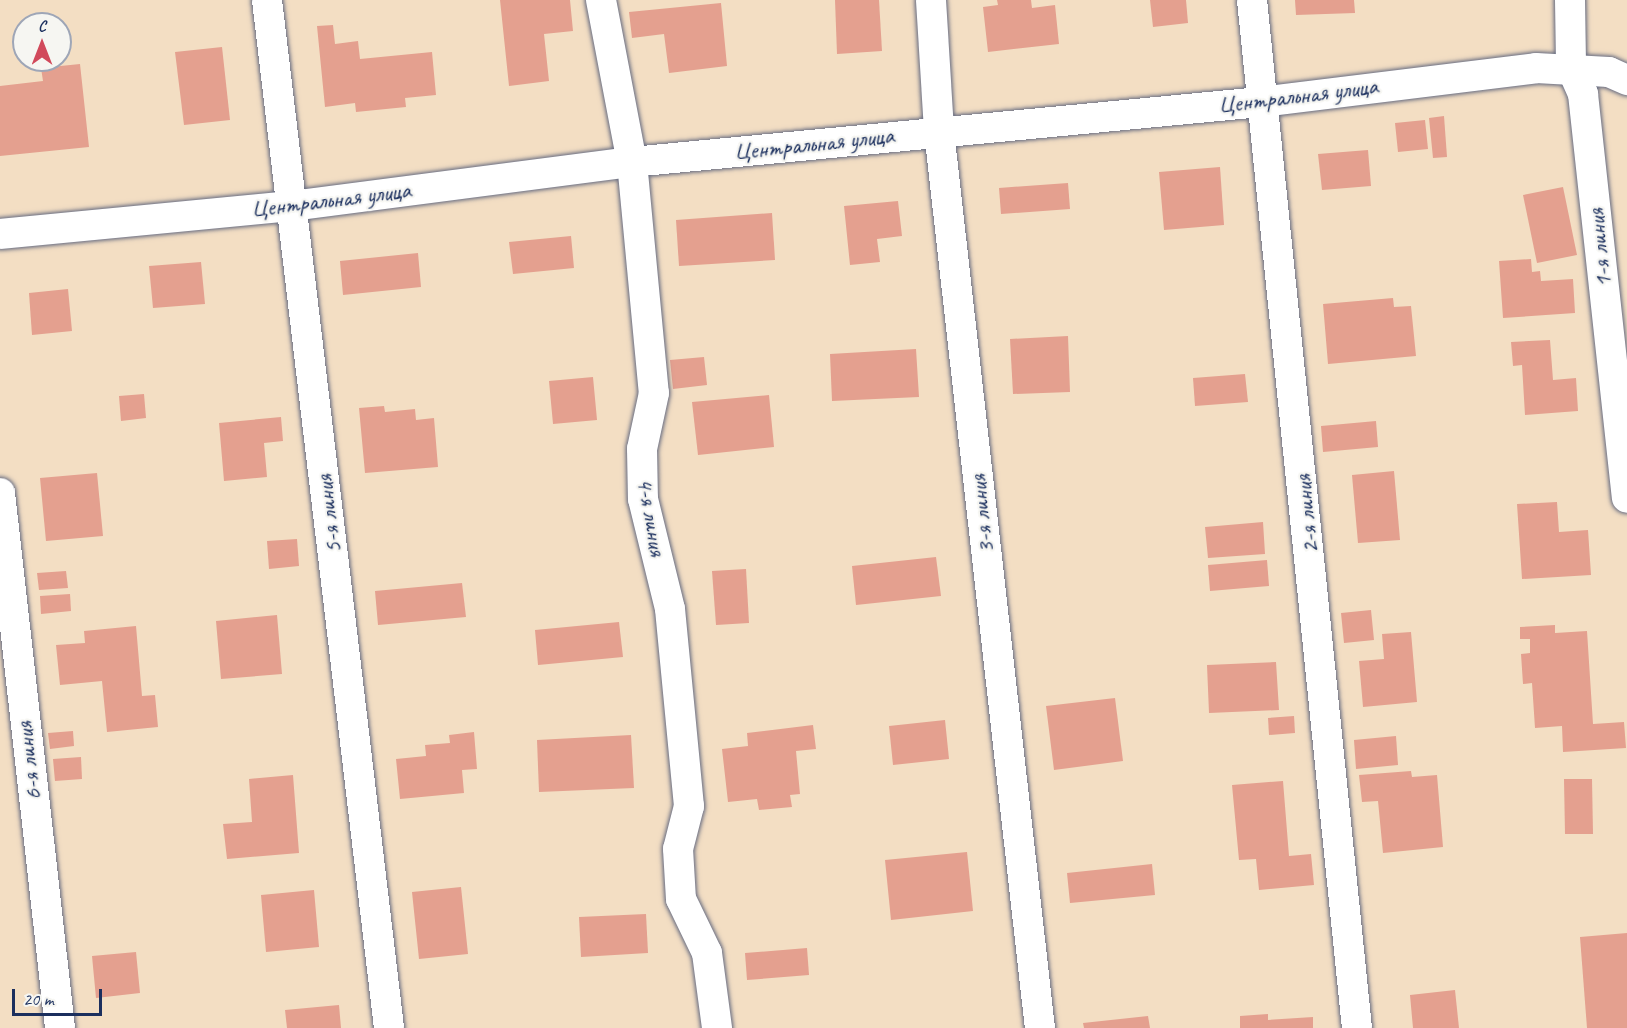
<!DOCTYPE html>
<html>
<head>
<meta charset="utf-8">
<style>
	body { margin:0 }
	#map { position:relative; width:1627px; height:1028px; overflow:hidden; background:#f3dec3; font-family:Caveat,sans-serif }
	div>[style] { position:absolute }
	[style*='--x'] { left:calc(var(--x)*1px); top:calc(var(--y)*1px); width:calc(var(--w)*1px); rotate:calc(var(--a)*1deg) }
	.building>* { inset:0; background:#e4a08f }
	.roads { filter:drop-shadow(0 0 2px #676c81) drop-shadow(0 0 2px #676c81) }
	.minor>* { height:30px; margin:-15px; padding:0 15px; transform-origin:15px; border-radius:15px; background:#fff }
	span { translate:-50% -50%; white-space:nowrap; text-align:center; line-height:1.15; -webkit-text-stroke:4.5px #f6f6f2; paint-order:stroke }
	.street-label { font-size:24px; color:#1b2f5e }
	.north { position:absolute; left:12px; top:12px; width:60px; height:60px; box-sizing:border-box; background:#f6f6f2; border:2px solid #9ea6b7; border-radius:50%; rotate:0deg; font-size:16px; font-weight:700; line-height:24px; text-align:center; color:#1b2f5e }
	.north::after { content:''; display:block; margin:auto; width:21px; height:27px; background:#d1495b; clip-path:polygon(50% 0,100% 100%,50% 72%,0 100%) }
	.scale { position:absolute; left:12px; top:989px; width:90px; height:27px; box-sizing:border-box; border:3px solid #1b2f5e; border-top:0; padding-left:8px; font-size:18px; line-height:21px; white-space:nowrap; color:#1b2f5e; -webkit-text-stroke:4px #f6f6f2; paint-order:stroke }
</style>
</head>
<body>
<div id="map">
	<div class="building">
		<i style="clip-path:polygon(500px 0,570px 0,573px 31px,544px 34px,549px 81px,509px 86px)"></i>
		<i style="clip-path:polygon(835px 0,879px 0,882px 51px,837px 54px)"></i>
		<i style="clip-path:polygon(997px 0,1031px 0,1032px 8px,1055px 5px,1059px 44px,988px 52px,983px 7px,998px 5px)"></i>
		<i style="clip-path:polygon(1150px 0,1186px 0,1188px 23px,1153px 27px)"></i>
		<i style="clip-path:polygon(1295px 0,1354px 0,1355px 13px,1296px 15px)"></i>
		<i style="clip-path:polygon(721px 3px,727px 66px,669px 73px,664px 34px,632px 38px,629px 12px)"></i>
		<i style="clip-path:polygon(333px 25px,335px 44px,358px 41px,360px 59px,432px 52px,436px 95px,405px 98px,406px 107px,356px 112px,355px 103px,325px 107px,317px 26px)"></i>
		<i style="clip-path:polygon(222px 47px,230px 120px,184px 125px,175px 52px)"></i>
		<i style="clip-path:polygon(80px 64px,89px 147px,0 156px,0 86px,43px 81px,41px 68px)"></i>
		<i style="clip-path:polygon(1444px 116px,1447px 157px,1433px 158px,1429px 118px)"></i>
		<i style="clip-path:polygon(1425px 120px,1428px 149px,1398px 152px,1395px 123px)"></i>
		<i style="clip-path:polygon(1368px 150px,1371px 186px,1322px 190px,1318px 154px)"></i>
		<i style="clip-path:polygon(1220px 167px,1224px 225px,1164px 230px,1159px 172px)"></i>
		<i style="clip-path:polygon(1068px 183px,1070px 209px,1001px 214px,999px 188px)"></i>
		<i style="clip-path:polygon(1563px 187px,1577px 255px,1537px 263px,1523px 195px)"></i>
		<i style="clip-path:polygon(898px 201px,902px 236px,877px 239px,880px 262px,850px 265px,844px 206px)"></i>
		<i style="clip-path:polygon(772px 213px,775px 260px,679px 266px,676px 220px)"></i>
		<i style="clip-path:polygon(571px 236px,574px 268px,513px 274px,509px 242px)"></i>
		<i style="clip-path:polygon(418px 253px,421px 287px,343px 295px,340px 261px)"></i>
		<i style="clip-path:polygon(1531px 259px,1532px 272px,1540px 271px,1541px 281px,1573px 279px,1575px 313px,1503px 318px,1499px 261px)"></i>
		<i style="clip-path:polygon(201px 262px,205px 304px,153px 308px,149px 266px)"></i>
		<i style="clip-path:polygon(68px 289px,72px 331px,32px 335px,29px 293px)"></i>
		<i style="clip-path:polygon(1393px 298px,1394px 307px,1411px 306px,1416px 356px,1328px 364px,1323px 304px)"></i>
		<i style="clip-path:polygon(1068px 336px,1070px 392px,1013px 394px,1010px 339px)"></i>
		<i style="clip-path:polygon(1550px 340px,1553px 380px,1576px 378px,1578px 411px,1525px 415px,1522px 365px,1513px 366px,1511px 342px)"></i>
		<i style="clip-path:polygon(916px 349px,919px 397px,832px 401px,830px 354px)"></i>
		<i style="clip-path:polygon(704px 357px,707px 385px,673px 389px,670px 360px)"></i>
		<i style="clip-path:polygon(1245px 374px,1248px 402px,1195px 406px,1193px 378px)"></i>
		<i style="clip-path:polygon(593px 377px,597px 420px,553px 424px,549px 381px)"></i>
		<i style="clip-path:polygon(144px 394px,146px 418px,121px 421px,119px 396px)"></i>
		<i style="clip-path:polygon(769px 395px,774px 447px,698px 455px,692px 402px)"></i>
		<i style="clip-path:polygon(384px 406px,385px 412px,415px 409px,416px 420px,434px 418px,438px 467px,365px 473px,359px 408px)"></i>
		<i style="clip-path:polygon(281px 417px,283px 441px,264px 443px,267px 477px,224px 481px,219px 423px)"></i>
		<i style="clip-path:polygon(1376px 421px,1378px 447px,1323px 452px,1321px 426px)"></i>
		<i style="clip-path:polygon(1394px 471px,1400px 540px,1358px 543px,1352px 475px)"></i>
		<i style="clip-path:polygon(97px 473px,103px 536px,46px 541px,40px 478px)"></i>
		<i style="clip-path:polygon(1557px 502px,1559px 532px,1588px 530px,1591px 575px,1522px 579px,1517px 504px)"></i>
		<i style="clip-path:polygon(1263px 522px,1265px 554px,1208px 558px,1205px 527px)"></i>
		<i style="clip-path:polygon(297px 539px,299px 566px,269px 569px,267px 541px)"></i>
		<i style="clip-path:polygon(936px 557px,941px 596px,856px 605px,852px 566px)"></i>
		<i style="clip-path:polygon(1267px 560px,1269px 586px,1210px 591px,1208px 565px)"></i>
		<i style="clip-path:polygon(746px 569px,749px 623px,716px 625px,712px 571px)"></i>
		<i style="clip-path:polygon(66px 571px,68px 588px,39px 590px,37px 573px)"></i>
		<i style="clip-path:polygon(462px 583px,466px 617px,378px 625px,375px 591px)"></i>
		<i style="clip-path:polygon(70px 594px,71px 611px,41px 614px,40px 596px)"></i>
		<i style="clip-path:polygon(1371px 610px,1374px 640px,1344px 643px,1341px 613px)"></i>
		<i style="clip-path:polygon(277px 615px,282px 674px,221px 679px,216px 621px)"></i>
		<i style="clip-path:polygon(619px 622px,623px 657px,538px 665px,535px 630px)"></i>
		<i style="clip-path:polygon(1555px 625px,1555px 633px,1587px 631px,1593px 724px,1624px 722px,1626px 748px,1563px 752px,1562px 726px,1535px 728px,1532px 683px,1523px 684px,1521px 654px,1530px 653px,1530px 639px,1520px 639px,1520px 627px)"></i>
		<i style="clip-path:polygon(136px 626px,142px 696px,155px 695px,158px 727px,107px 732px,102px 681px,60px 685px,56px 645px,85px 643px,84px 631px)"></i>
		<i style="clip-path:polygon(1411px 632px,1417px 702px,1363px 707px,1359px 661px,1384px 659px,1382px 634px)"></i>
		<i style="clip-path:polygon(1276px 662px,1279px 710px,1209px 713px,1207px 665px)"></i>
		<i style="clip-path:polygon(1115px 698px,1123px 761px,1054px 770px,1046px 706px)"></i>
		<i style="clip-path:polygon(1294px 716px,1295px 733px,1269px 735px,1268px 718px)"></i>
		<i style="clip-path:polygon(945px 720px,949px 759px,893px 765px,889px 726px)"></i>
		<i style="clip-path:polygon(813px 725px,816px 749px,796px 751px,800px 794px,790px 795px,792px 807px,759px 810px,757px 799px,728px 802px,722px 749px,748px 746px,747px 733px)"></i>
		<i style="clip-path:polygon(73px 731px,74px 746px,50px 749px,48px 733px)"></i>
		<i style="clip-path:polygon(474px 732px,477px 769px,462px 770px,464px 793px,400px 799px,396px 759px,426px 756px,425px 745px,450px 743px,449px 735px)"></i>
		<i style="clip-path:polygon(631px 735px,634px 788px,539px 792px,537px 740px)"></i>
		<i style="clip-path:polygon(1396px 736px,1398px 765px,1356px 769px,1354px 740px)"></i>
		<i style="clip-path:polygon(81px 757px,82px 779px,55px 781px,53px 759px)"></i>
		<i style="clip-path:polygon(1411px 771px,1412px 777px,1437px 775px,1443px 847px,1383px 853px,1378px 801px,1362px 802px,1359px 775px)"></i>
		<i style="clip-path:polygon(293px 775px,299px 853px,227px 859px,223px 824px,252px 822px,249px 779px)"></i>
		<i style="clip-path:polygon(1564px 779px,1592px 779px,1593px 834px,1565px 834px)"></i>
		<i style="clip-path:polygon(1283px 781px,1289px 856px,1311px 854px,1314px 885px,1259px 890px,1256px 859px,1239px 860px,1232px 785px)"></i>
		<i style="clip-path:polygon(967px 852px,973px 911px,891px 920px,885px 860px)"></i>
		<i style="clip-path:polygon(1152px 864px,1155px 895px,1070px 903px,1067px 873px)"></i>
		<i style="clip-path:polygon(461px 887px,468px 954px,419px 959px,412px 892px)"></i>
		<i style="clip-path:polygon(314px 890px,319px 947px,266px 952px,261px 895px)"></i>
		<i style="clip-path:polygon(646px 914px,648px 953px,581px 957px,579px 917px)"></i>
		<i style="clip-path:polygon(1627px 933px,1627px 1028px,1587px 1028px,1580px 937px)"></i>
		<i style="clip-path:polygon(807px 948px,809px 975px,747px 980px,745px 953px)"></i>
		<i style="clip-path:polygon(136px 952px,140px 993px,96px 998px,92px 956px)"></i>
		<i style="clip-path:polygon(1455px 990px,1459px 1028px,1413px 1028px,1410px 995px)"></i>
		<i style="clip-path:polygon(339px 1005px,341px 1028px,287px 1028px,285px 1010px)"></i>
		<i style="clip-path:polygon(1268px 1014px,1268px 1020px,1313px 1017px,1313px 1028px,1240px 1028px,1240px 1016px)"></i>
		<i style="clip-path:polygon(1148px 1016px,1150px 1028px,1084px 1028px,1083px 1023px)"></i>
	</div>
	<div class="roads">
		<div class="minor">
			<i style="--x:267;--y:0;--w:1035;--a:83.23"></i>
			<i style="--x:601;--y:0;--w:165;--a:79.2"></i>
			<i style="--x:632;--y:162;--w:232;--a:84.6"></i>
			<i style="--x:654;--y:393;--w:57;--a:102.1"></i>
			<i style="--x:642;--y:449;--w:50;--a:88.9"></i>
			<i style="--x:643;--y:499;--w:113;--a:76.2"></i>
			<i style="--x:670;--y:609;--w:198;--a:84.5"></i>
			<i style="--x:689;--y:806;--w:44;--a:104.3"></i>
			<i style="--x:678;--y:849;--w:50;--a:86.6"></i>
			<i style="--x:681;--y:899;--w:60;--a:64.3"></i>
			<i style="--x:707;--y:953;--w:76;--a:82.4"></i>
			<i style="--x:931;--y:0;--w:131;--a:86.5"></i>
			<i style="--x:939;--y:131;--w:903;--a:83.58"></i>
			<i style="--x:1252;--y:0;--w:1033;--a:84.17"></i>
			<i style="--x:1570;--y:0;--w:67;--a:89.1"></i>
			<i style="--x:1571;--y:67;--w:30;--a:66"></i>
			<i style="--x:1583;--y:94;--w:406;--a:83.8"></i>
			<i style="--x:0;--y:234;--w:293;--a:-5.5"></i>
			<i style="--x:292;--y:206;--w:343;--a:-7.4"></i>
			<i style="--x:632;--y:162;--w:632;--a:-5.45"></i>
			<i style="--x:1261;--y:102;--w:277;--a:-7"></i>
			<i style="--x:1536;--y:68;--w:73;--a:3.1"></i>
			<i style="--x:1609;--y:72;--w:20;--a:24"></i>
			<i style="--x:0;--y:493;--w:538;--a:83.6"></i>
		</div>
	</div>
	<div class="street-label">
		<span style="left:1298px;top:96px;rotate:-7deg">Центральная улица</span>
		<span style="left:814px;top:144px;rotate:-6deg">Центральная улица</span>
		<span style="left:331px;top:200px;rotate:-7deg">Центральная улица</span>
		<span style="left:1600px;top:248px;rotate:-96deg">1-я линия</span>
		<span style="left:329px;top:514px;rotate:-97deg">5-я линия</span>
		<span style="left:982px;top:514px;rotate:-96deg">3-я линия</span>
		<span style="left:1307px;top:514px;rotate:-96deg">2-я линия</span>
		<span style="left:651px;top:517px;rotate:80deg">4-я линия</span>
		<span style="left:29px;top:761px;rotate:-97deg">6-я линия</span>
	</div>
	<div class="north">С</div>
	<div class="scale">20 m</div>
</div>
</body>
</html>
